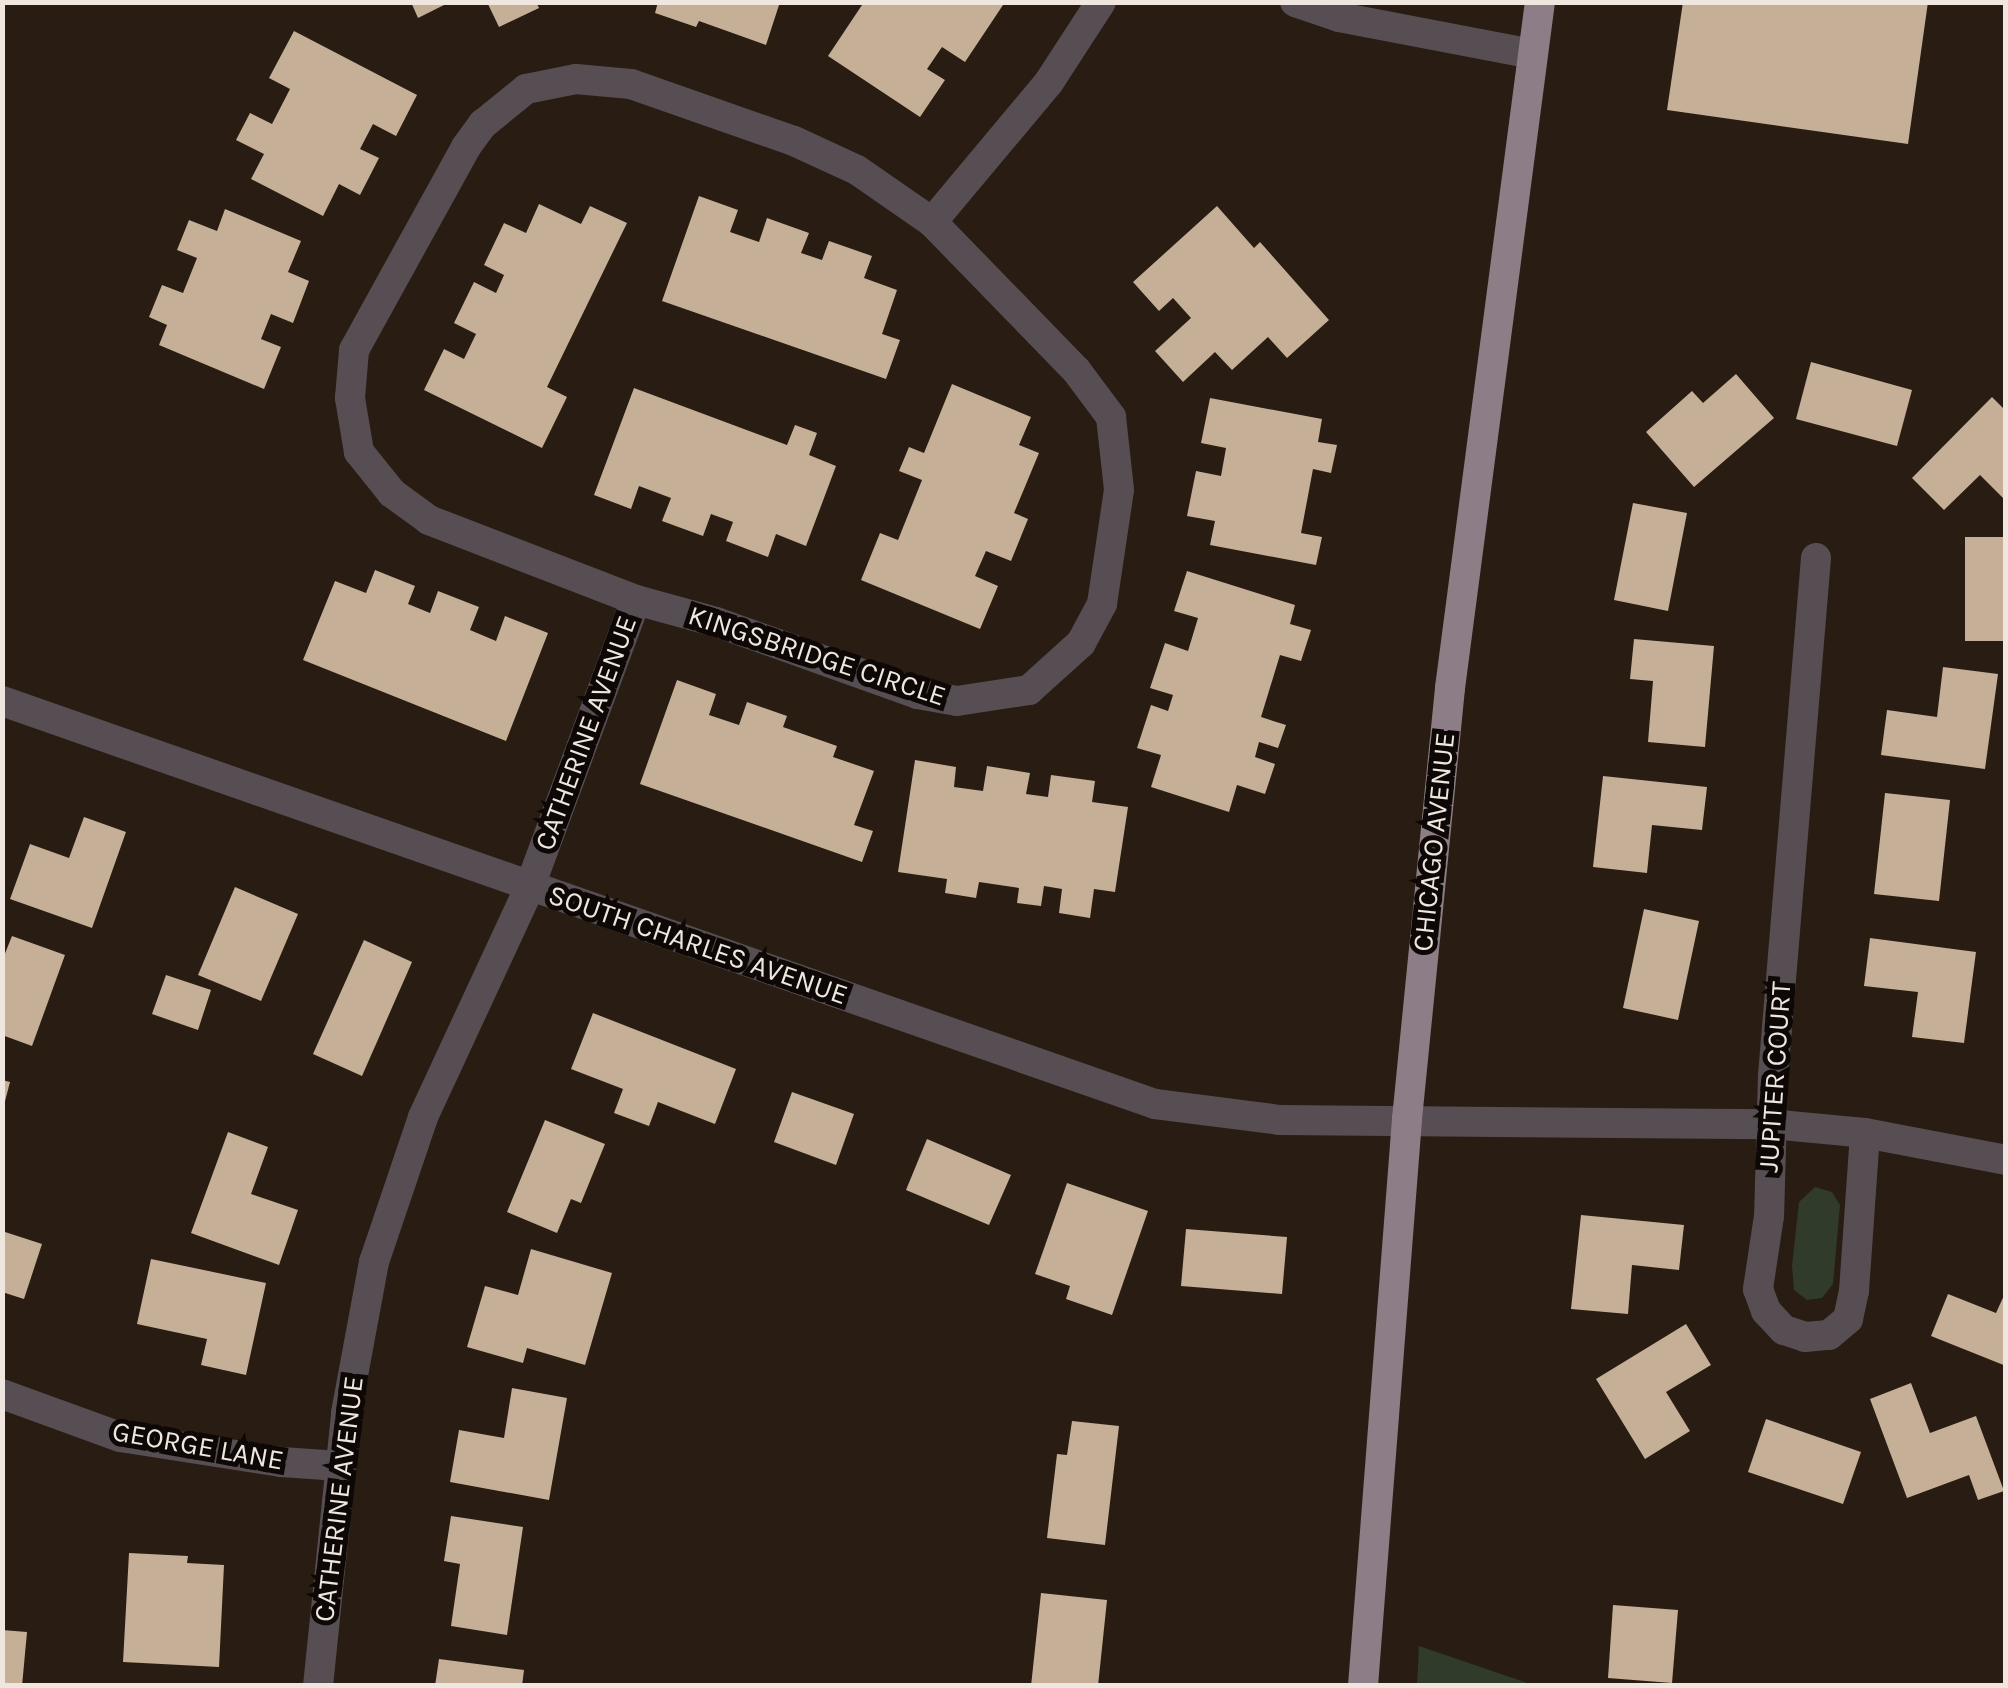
<!DOCTYPE html>
<html>
<head>
<meta charset="utf-8">
<style>
	body { margin:0 }
	#map { position:relative; width:2008px; height:1688px; overflow:hidden; background:#291c12; font-family:Karla,sans-serif }
	div>[style] { position:absolute }
	[style*='--x'] { left:calc(var(--x)*1px); top:calc(var(--y)*1px); width:calc(var(--w)*1px); rotate:calc(var(--a)*1deg) }
	.green>* { inset:0; background:#303b2b }
	.building>* { inset:0; background:#c5b097 }
	.minor>* { height:30px; margin:-15px; padding:0 15px; transform-origin:15px; border-radius:15px; background:#564e53 }
	.major>* { height:30px; margin:-15px; padding:0 15px; transform-origin:15px; border-radius:15px; background:#8d7d86 }
	span { translate:-50% -50%; white-space:nowrap; text-align:center; line-height:1.15; -webkit-text-stroke:10px #0d0805; paint-order:stroke }
	.street-label { font-size:28px; color:#efe6df }
	.frame { position:absolute; inset:0; border:5px solid #efe6df; pointer-events:none }
</style>
</head>
<body>
<div id="map">
	<div class="green">
		<i style="clip-path:polygon(1815px 1187px,1832px 1192px,1840px 1205px,1833px 1284px,1822px 1298px,1807px 1300px,1794px 1290px,1792px 1266px,1799px 1202px)"></i>
		<i style="clip-path:polygon(1419px 1646px,1533px 1685px,1417px 1685px)"></i>
	</div>
	<div class="building">
		<i style="clip-path:polygon(411px 2px,450px 2px,418px 18px)"></i>
		<i style="clip-path:polygon(487px 2px,536px 2px,539px 8px,499px 27px)"></i>
		<i style="clip-path:polygon(658px 2px,780px 2px,766px 45px,699px 21px,696px 27px,655px 13px)"></i>
		<i style="clip-path:polygon(864px 2px,1005px 2px,965px 62px,942px 47px,927px 69px,945px 80px,920px 117px,828px 56px)"></i>
		<i style="clip-path:polygon(1683px 2px,1928px 2px,1908px 144px,1667px 110px)"></i>
		<i style="clip-path:polygon(294px 31px,417px 95px,396px 136px,373px 124px,360px 149px,379px 158px,360px 195px,339px 184px,323px 216px,251px 179px,264px 154px,236px 140px,250px 113px,272px 124px,290px 89px,269px 78px)"></i>
		<i style="clip-path:polygon(699px 196px,738px 210px,730px 232px,759px 242px,767px 218px,809px 233px,801px 253px,822px 260px,829px 241px,872px 256px,864px 278px,897px 290px,882px 334px,900px 340px,886px 379px,662px 301px)"></i>
		<i style="clip-path:polygon(539px 204px,581px 224px,590px 206px,627px 223px,547px 387px,567px 397px,542px 448px,424px 390px,444px 349px,464px 359px,476px 334px,454px 323px,474px 282px,496px 293px,504px 275px,484px 265px,504px 223px,526px 233px)"></i>
		<i style="clip-path:polygon(1217px 206px,1254px 248px,1260px 242px,1329px 320px,1287px 358px,1268px 337px,1232px 370px,1215px 352px,1183px 382px,1155px 351px,1191px 318px,1173px 298px,1159px 311px,1133px 282px)"></i>
		<i style="clip-path:polygon(225px 209px,301px 241px,288px 272px,309px 281px,293px 323px,271px 314px,261px 339px,281px 347px,264px 389px,159px 345px,167px 325px,149px 317px,162px 285px,183px 293px,197px 258px,177px 250px,189px 220px,217px 231px)"></i>
		<i style="clip-path:polygon(1811px 362px,1912px 390px,1897px 446px,1796px 419px)"></i>
		<i style="clip-path:polygon(1736px 374px,1774px 418px,1694px 487px,1646px 432px,1692px 391px,1703px 403px)"></i>
		<i style="clip-path:polygon(952px 384px,1031px 417px,1019px 445px,1039px 453px,1014px 513px,1028px 519px,1011px 561px,986px 551px,975px 576px,998px 586px,980px 629px,861px 580px,880px 533px,898px 540px,922px 480px,899px 471px,909px 447px,924px 453px)"></i>
		<i style="clip-path:polygon(634px 388px,787px 445px,795px 425px,817px 433px,809px 455px,836px 466px,806px 546px,776px 534px,768px 557px,726px 541px,733px 522px,711px 514px,703px 536px,662px 521px,671px 498px,639px 486px,631px 509px,594px 495px)"></i>
		<i style="clip-path:polygon(1992px 397px,2006px 411px,2006px 501px,1980px 475px,1944px 510px,1912px 478px)"></i>
		<i style="clip-path:polygon(1210px 398px,1322px 419px,1318px 442px,1337px 445px,1331px 473px,1313px 469px,1301px 533px,1322px 537px,1316px 565px,1210px 545px,1215px 521px,1187px 516px,1196px 471px,1221px 476px,1226px 448px,1201px 443px)"></i>
		<i style="clip-path:polygon(1633px 503px,1687px 513px,1668px 611px,1614px 600px)"></i>
		<i style="clip-path:polygon(1965px 537px,2006px 537px,2006px 641px,1965px 641px)"></i>
		<i style="clip-path:polygon(375px 570px,415px 586px,408px 604px,430px 613px,438px 591px,479px 607px,470px 630px,496px 641px,505px 616px,548px 633px,506px 741px,303px 660px,335px 581px,366px 593px)"></i>
		<i style="clip-path:polygon(1187px 571px,1295px 605px,1290px 624px,1311px 630px,1301px 661px,1280px 655px,1261px 717px,1286px 725px,1278px 748px,1259px 742px,1255px 757px,1275px 764px,1265px 794px,1237px 785px,1229px 812px,1151px 787px,1161px 755px,1137px 748px,1151px 705px,1168px 711px,1173px 695px,1150px 688px,1165px 643px,1188px 651px,1198px 618px,1174px 611px)"></i>
		<i style="clip-path:polygon(1634px 639px,1714px 646px,1705px 747px,1648px 742px,1653px 681px,1630px 679px)"></i>
		<i style="clip-path:polygon(1943px 667px,1998px 674px,1985px 769px,1881px 755px,1887px 710px,1937px 717px)"></i>
		<i style="clip-path:polygon(677px 680px,716px 694px,709px 715px,739px 725px,747px 702px,787px 716px,783px 727px,837px 746px,833px 757px,874px 771px,854px 825px,873px 831px,862px 862px,640px 784px)"></i>
		<i style="clip-path:polygon(915px 760px,956px 767px,954px 787px,983px 791px,987px 766px,1030px 773px,1026px 794px,1048px 797px,1051px 775px,1095px 781px,1092px 802px,1128px 807px,1115px 892px,1094px 889px,1090px 918px,1059px 913px,1062px 889px,1044px 886px,1041px 906px,1017px 903px,1019px 888px,979px 882px,976px 898px,945px 893px,947px 879px,898px 872px)"></i>
		<i style="clip-path:polygon(1603px 776px,1707px 787px,1702px 830px,1652px 825px,1647px 873px,1593px 867px)"></i>
		<i style="clip-path:polygon(1885px 793px,1950px 800px,1939px 901px,1874px 894px)"></i>
		<i style="clip-path:polygon(84px 817px,126px 832px,92px 928px,10px 899px,30px 844px,69px 858px)"></i>
		<i style="clip-path:polygon(235px 887px,298px 914px,261px 1001px,198px 975px)"></i>
		<i style="clip-path:polygon(1644px 909px,1699px 921px,1678px 1020px,1623px 1008px)"></i>
		<i style="clip-path:polygon(12px 936px,65px 955px,32px 1046px,2px 1035px,2px 961px)"></i>
		<i style="clip-path:polygon(1870px 938px,1976px 952px,1964px 1043px,1912px 1037px,1918px 992px,1864px 986px)"></i>
		<i style="clip-path:polygon(364px 940px,412px 962px,362px 1076px,313px 1054px)"></i>
		<i style="clip-path:polygon(166px 975px,211px 990px,198px 1030px,152px 1014px)"></i>
		<i style="clip-path:polygon(593px 1013px,736px 1069px,715px 1124px,658px 1102px,649px 1126px,614px 1113px,623px 1089px,571px 1069px)"></i>
		<i style="clip-path:polygon(2px 1080px,10px 1082px,4px 1105px,2px 1105px)"></i>
		<i style="clip-path:polygon(792px 1092px,854px 1114px,836px 1165px,774px 1142px)"></i>
		<i style="clip-path:polygon(545px 1120px,605px 1144px,581px 1203px,571px 1199px,557px 1233px,507px 1212px)"></i>
		<i style="clip-path:polygon(228px 1132px,268px 1147px,251px 1194px,298px 1210px,279px 1265px,191px 1233px)"></i>
		<i style="clip-path:polygon(927px 1139px,1011px 1175px,989px 1225px,906px 1190px)"></i>
		<i style="clip-path:polygon(1067px 1183px,1148px 1211px,1112px 1315px,1066px 1299px,1070px 1286px,1035px 1274px)"></i>
		<i style="clip-path:polygon(1581px 1215px,1684px 1225px,1679px 1270px,1632px 1265px,1628px 1314px,1571px 1309px)"></i>
		<i style="clip-path:polygon(1186px 1229px,1287px 1237px,1282px 1294px,1181px 1286px)"></i>
		<i style="clip-path:polygon(2px 1231px,42px 1244px,24px 1299px,2px 1292px)"></i>
		<i style="clip-path:polygon(531px 1249px,612px 1273px,585px 1365px,527px 1348px,523px 1363px,467px 1347px,485px 1286px,518px 1295px)"></i>
		<i style="clip-path:polygon(151px 1259px,266px 1283px,246px 1375px,201px 1365px,207px 1339px,137px 1324px)"></i>
		<i style="clip-path:polygon(2006px 1291px,2006px 1366px,1931px 1336px,1948px 1294px,1996px 1313px)"></i>
		<i style="clip-path:polygon(1686px 1324px,1711px 1365px,1666px 1392px,1690px 1431px,1645px 1459px,1596px 1379px)"></i>
		<i style="clip-path:polygon(1911px 1383px,1930px 1433px,1976px 1416px,2004px 1491px,1978px 1500px,1969px 1475px,1907px 1498px,1870px 1399px)"></i>
		<i style="clip-path:polygon(512px 1388px,567px 1398px,549px 1500px,450px 1482px,459px 1430px,504px 1438px)"></i>
		<i style="clip-path:polygon(1766px 1419px,1861px 1452px,1843px 1504px,1748px 1472px)"></i>
		<i style="clip-path:polygon(1072px 1421px,1119px 1426px,1105px 1545px,1047px 1538px,1057px 1454px,1067px 1455px)"></i>
		<i style="clip-path:polygon(451px 1516px,523px 1527px,507px 1635px,451px 1626px,460px 1564px,444px 1561px)"></i>
		<i style="clip-path:polygon(129px 1553px,188px 1556px,187px 1563px,224px 1565px,219px 1667px,123px 1662px)"></i>
		<i style="clip-path:polygon(1041px 1593px,1107px 1600px,1098px 1686px,1031px 1686px)"></i>
		<i style="clip-path:polygon(1613px 1605px,1678px 1610px,1672px 1683px,1608px 1678px)"></i>
		<i style="clip-path:polygon(2px 1630px,27px 1632px,22px 1686px,2px 1686px)"></i>
		<i style="clip-path:polygon(439px 1659px,524px 1670px,522px 1686px,435px 1686px)"></i>
	</div>
	<div class="minor">
		<i style="--x:1295;--y:2;--w:46;--a:18.8"></i>
		<i style="--x:1339;--y:17;--w:197;--a:10.8"></i>
		<i style="--x:576;--y:79;--w:55;--a:5.2"></i>
		<i style="--x:631;--y:84;--w:173;--a:19.3"></i>
		<i style="--x:794;--y:141;--w:69;--a:24.7"></i>
		<i style="--x:857;--y:170;--w:91;--a:34.7"></i>
		<i style="--x:932;--y:222;--w:206;--a:45.8"></i>
		<i style="--x:1076;--y:370;--w:59;--a:53.3"></i>
		<i style="--x:1111;--y:417;--w:73;--a:83.7"></i>
		<i style="--x:1119;--y:490;--w:115;--a:98.5"></i>
		<i style="--x:1102;--y:604;--w:44;--a:118.3"></i>
		<i style="--x:1081;--y:643;--w:70;--a:137.9"></i>
		<i style="--x:1029;--y:690;--w:73;--a:171.3"></i>
		<i style="--x:957;--y:701;--w:40;--a:-170"></i>
		<i style="--x:918;--y:694;--w:214;--a:-160.4"></i>
		<i style="--x:716;--y:622;--w:83;--a:-164.6"></i>
		<i style="--x:636;--y:600;--w:222;--a:-158.9"></i>
		<i style="--x:429;--y:520;--w:46;--a:-143.9"></i>
		<i style="--x:392;--y:493;--w:53;--a:-128.8"></i>
		<i style="--x:359;--y:452;--w:55;--a:-99.5"></i>
		<i style="--x:350;--y:398;--w:48;--a:-85.2"></i>
		<i style="--x:354;--y:350;--w:232;--a:-61.1"></i>
		<i style="--x:466;--y:147;--w:29;--a:-54"></i>
		<i style="--x:483;--y:124;--w:55;--a:-39.1"></i>
		<i style="--x:526;--y:89;--w:51;--a:-11.3"></i>
		<i style="--x:932;--y:222;--w:182;--a:-50.1"></i>
		<i style="--x:1049;--y:82;--w:95;--a:-57"></i>
		<i style="--x:1816;--y:558;--w:520;--a:94.75"></i>
		<i style="--x:1773;--y:1076;--w:140;--a:91.6"></i>
		<i style="--x:1769;--y:1216;--w:74;--a:98.6"></i>
		<i style="--x:1758;--y:1289;--w:23;--a:70"></i>
		<i style="--x:1766;--y:1311;--w:26;--a:47"></i>
		<i style="--x:1784;--y:1330;--w:22;--a:18"></i>
		<i style="--x:1805;--y:1337;--w:24;--a:-5"></i>
		<i style="--x:1829;--y:1335;--w:25;--a:-40"></i>
		<i style="--x:1848;--y:1319;--w:29;--a:-78"></i>
		<i style="--x:1854;--y:1291;--w:158;--a:-86"></i>
		<i style="--x:2;--y:701;--w:1221;--a:19.27"></i>
		<i style="--x:1155;--y:1104;--w:126;--a:7.3"></i>
		<i style="--x:1280;--y:1120;--w:490;--a:0.5"></i>
		<i style="--x:1770;--y:1124;--w:95;--a:5.4"></i>
		<i style="--x:1865;--y:1133;--w:144;--a:10.8"></i>
		<i style="--x:2;--y:1394;--w:126;--a:20"></i>
		<i style="--x:120;--y:1437;--w:163;--a:8.8"></i>
		<i style="--x:281;--y:1462;--w:59;--a:3.9"></i>
		<i style="--x:318;--y:1686;--w:274;--a:-84.1"></i>
		<i style="--x:346;--y:1413;--w:154;--a:-79.5"></i>
		<i style="--x:374;--y:1262;--w:153;--a:-71.3"></i>
		<i style="--x:423;--y:1117;--w:255;--a:-65.1"></i>
		<i style="--x:530;--y:886;--w:305;--a:-69.7"></i>
	</div>
	<div class="major">
		<i style="--x:1363;--y:1686;--w:569;--a:-85.56"></i>
		<i style="--x:1407;--y:1119;--w:433;--a:-84.3"></i>
		<i style="--x:1450;--y:688;--w:692;--a:-82.53"></i>
	</div>
	<div class="street-label">
		<span style="left:817px;top:656px;rotate:18deg">KINGSBRIDGE CIRCLE</span>
		<span style="left:586px;top:733px;rotate:-70deg">CATHERINE AVENUE</span>
		<span style="left:1434px;top:842px;rotate:-84deg">CHICAGO AVENUE</span>
		<span style="left:698px;top:945px;rotate:19deg">SOUTH CHARLES AVENUE</span>
		<span style="left:1775px;top:1077px;rotate:-86deg">JUPITER COURT</span>
		<span style="left:198px;top:1446px;rotate:10deg">GEORGE LANE</span>
		<span style="left:339px;top:1499px;rotate:-83deg">CATHERINE AVENUE</span>
	</div>
	<div class="frame"></div>
</div>
</body>
</html>
